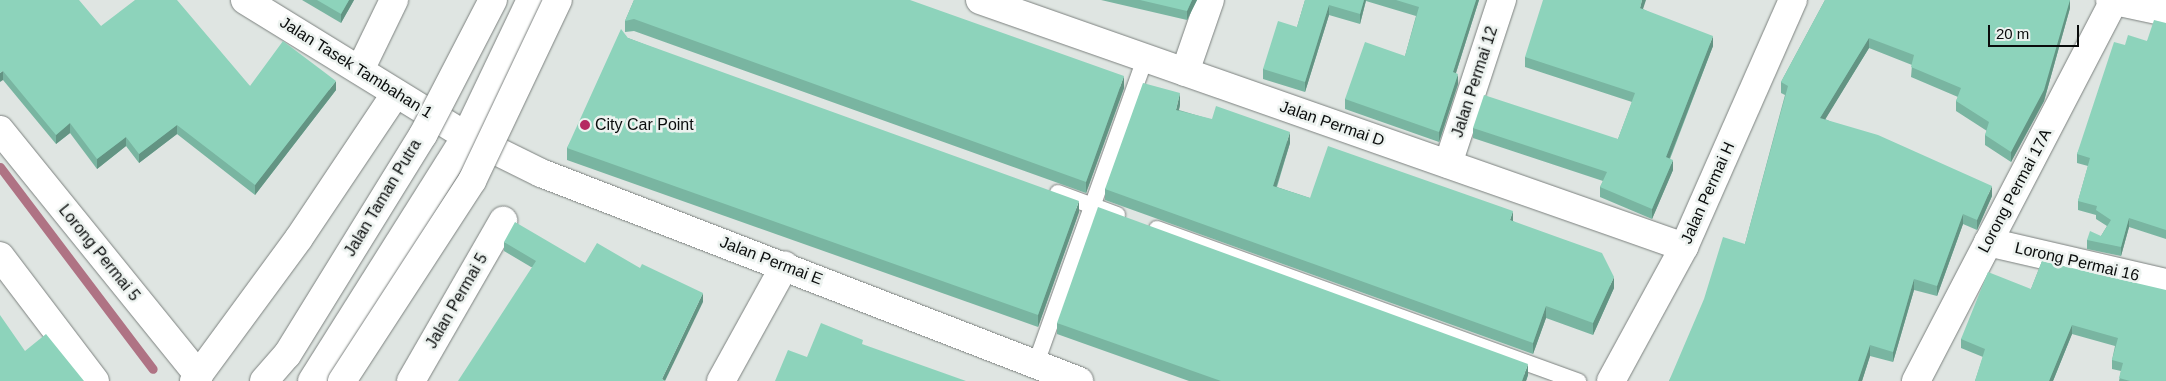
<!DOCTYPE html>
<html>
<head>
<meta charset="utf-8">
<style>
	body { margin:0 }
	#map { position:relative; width:2166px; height:381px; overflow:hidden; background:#dfe5e2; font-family:Helvetica,sans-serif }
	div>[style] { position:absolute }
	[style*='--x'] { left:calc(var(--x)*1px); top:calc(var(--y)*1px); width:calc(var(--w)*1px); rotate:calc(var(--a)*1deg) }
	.stream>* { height:9px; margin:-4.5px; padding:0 4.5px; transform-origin:4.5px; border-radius:4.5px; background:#af7384 }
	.roads { filter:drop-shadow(0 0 1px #7c817f) drop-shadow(0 0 1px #7c817f) }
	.lane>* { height:16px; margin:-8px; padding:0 8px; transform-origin:8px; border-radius:8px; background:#fff }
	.street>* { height:28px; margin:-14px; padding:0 14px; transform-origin:14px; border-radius:14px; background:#fff }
	.secondary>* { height:28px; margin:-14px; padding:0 14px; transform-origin:14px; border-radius:14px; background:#fff }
	.bridges { filter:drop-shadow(0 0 1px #7c817f) drop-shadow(0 0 1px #7c817f) }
	.highway-bridge>* { height:28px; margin:-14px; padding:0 14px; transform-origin:14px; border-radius:14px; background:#fff }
	.wall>* { inset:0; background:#79b5a1 }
	.shaded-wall>* { inset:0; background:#639483 }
	.building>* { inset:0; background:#8dd3bb }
	.dots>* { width:14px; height:14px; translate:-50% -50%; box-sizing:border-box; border:2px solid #ecf2ef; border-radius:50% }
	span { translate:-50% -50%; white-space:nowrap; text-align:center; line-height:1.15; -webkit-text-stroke:5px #ecf2ef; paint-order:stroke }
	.street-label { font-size:16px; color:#0a0c0c }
	.poi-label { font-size:16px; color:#0a0c0c }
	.left { translate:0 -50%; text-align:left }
	.scale { position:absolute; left:1988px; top:25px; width:91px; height:22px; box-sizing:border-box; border:2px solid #0a0c0c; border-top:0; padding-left:6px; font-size:15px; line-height:18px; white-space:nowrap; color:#0a0c0c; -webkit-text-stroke:4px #ecf2ef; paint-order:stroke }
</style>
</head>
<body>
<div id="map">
	<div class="stream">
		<i style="--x:0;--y:167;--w:253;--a:52.9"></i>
	</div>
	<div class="roads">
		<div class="lane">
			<i style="--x:1058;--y:193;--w:63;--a:20.4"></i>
			<i style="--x:1157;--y:229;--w:448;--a:19.9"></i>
			<i style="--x:1035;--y:366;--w:327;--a:-70.3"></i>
		</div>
		<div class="street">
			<i style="--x:980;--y:0;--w:746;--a:19.33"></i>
			<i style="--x:2110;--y:0;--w:57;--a:12.1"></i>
			<i style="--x:360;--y:70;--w:78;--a:-64.1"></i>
			<i style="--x:1185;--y:72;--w:76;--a:-70.9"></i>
			<i style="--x:0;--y:130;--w:316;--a:51"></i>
			<i style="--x:1448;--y:164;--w:173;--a:-71.8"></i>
			<i style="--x:1988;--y:242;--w:183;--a:13"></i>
			<i style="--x:0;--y:256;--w:157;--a:52.8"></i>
			<i style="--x:194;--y:381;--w:177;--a:-53.7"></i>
			<i style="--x:299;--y:238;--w:174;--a:-56.2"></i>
			<i style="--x:411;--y:381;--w:185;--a:-60.1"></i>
			<i style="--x:721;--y:381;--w:132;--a:-61.1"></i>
			<i style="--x:1916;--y:381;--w:428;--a:-62.5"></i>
		</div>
		<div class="secondary">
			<i style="--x:245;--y:0;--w:259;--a:31.6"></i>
			<i style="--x:466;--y:136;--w:84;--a:26.3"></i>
			<i style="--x:541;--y:173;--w:577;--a:21.14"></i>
			<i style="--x:312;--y:381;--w:289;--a:-57.8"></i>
			<i style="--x:466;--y:136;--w:151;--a:-64.5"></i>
			<i style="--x:1611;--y:381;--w:153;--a:-61.4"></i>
			<i style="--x:1684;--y:247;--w:270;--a:-66.2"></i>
		</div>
	</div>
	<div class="bridges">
		<div class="highway-bridge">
			<i style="--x:264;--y:381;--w:35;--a:-49"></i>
			<i style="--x:287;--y:355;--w:259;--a:-58.3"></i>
			<i style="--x:423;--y:135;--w:152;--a:-62.6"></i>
			<i style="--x:342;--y:381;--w:239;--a:-57"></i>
			<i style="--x:472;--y:181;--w:200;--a:-64.6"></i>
		</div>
	</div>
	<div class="wall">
		<i style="clip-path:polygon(0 0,101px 26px,250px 86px,336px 90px,255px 195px,177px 134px,139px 163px,126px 146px,97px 169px,70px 133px,56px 144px,3px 80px)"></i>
		<i style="clip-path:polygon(302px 0,354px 0,341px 23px)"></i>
		<i style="clip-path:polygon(634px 0,1124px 88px,1086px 193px,634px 31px,625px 32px,625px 21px)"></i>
		<i style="clip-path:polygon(1101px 0,1197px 0,1187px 20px)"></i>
		<i style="clip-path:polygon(1305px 0,1479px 0,1456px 73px,1458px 84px,1439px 142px,1345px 109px,1345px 99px,1405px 56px,1416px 16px,1366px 1px,1360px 24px,1329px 15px,1305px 92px,1263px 79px,1263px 69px,1297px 27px)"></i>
		<i style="clip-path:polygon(1825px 0,2070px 0,2070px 8px,2044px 101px,2011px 162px,1985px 145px,1985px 135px,1987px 131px,1956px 111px,1956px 101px,1958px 97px,1911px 77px,1912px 65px,1869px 48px,1825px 119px,1992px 196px,1977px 230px,1963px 224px,1937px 296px,1914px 290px,1893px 362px,1870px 356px,1862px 381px,1669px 381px,1745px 244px,1785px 95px,1781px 93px,1781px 82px)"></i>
		<i style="clip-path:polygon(1643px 9px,1713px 46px,1670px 159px,1673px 170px,1652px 219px,1600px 197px,1600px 187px,1603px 181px,1473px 138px,1473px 128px,1618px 139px,1632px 102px,1525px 67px,1525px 57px)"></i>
		<i style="clip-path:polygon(2166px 23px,2166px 239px,2129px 227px,2121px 256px,2087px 249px,2087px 240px,2101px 236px,2107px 226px,2096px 219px,2096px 215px,2078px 210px,2078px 201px,2088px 166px,2077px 163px,2077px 154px,2125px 45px,2147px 41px)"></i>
		<i style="clip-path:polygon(628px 38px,1079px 212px,1038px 327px,567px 160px,567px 148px)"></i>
		<i style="clip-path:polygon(1180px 105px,1179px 110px,1290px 143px,1277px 187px,1310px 198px,1513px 221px,1614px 288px,1593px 335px,1546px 318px,1533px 354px,1105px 200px,1105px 189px)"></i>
		<i style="clip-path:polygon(504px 242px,585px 263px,640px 268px,703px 302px,531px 267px,504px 251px)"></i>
		<i style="clip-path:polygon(2042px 261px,2166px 381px,2119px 381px,2121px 371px,2112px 369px,2112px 360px,2115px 346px,2072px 334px,2053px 381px,1975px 381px,1983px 357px,1961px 348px,1961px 339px,2031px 289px)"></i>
		<i style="clip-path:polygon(1057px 323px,1528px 375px,1526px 381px,1189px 381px,1057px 334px)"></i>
	</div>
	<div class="shaded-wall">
		<i style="clip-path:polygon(349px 0,354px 0,341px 23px,341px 14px)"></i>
		<i style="clip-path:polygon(1192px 0,1197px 0,1187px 20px,1187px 11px)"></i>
		<i style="clip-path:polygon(1364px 0,1366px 0,1360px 24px,1360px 14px)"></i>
		<i style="clip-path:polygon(1476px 0,1479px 0,1453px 82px,1453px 72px)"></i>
		<i style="clip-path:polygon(1642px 0,1646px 0,1640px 18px,1640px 8px)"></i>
		<i style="clip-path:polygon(2070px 0,2070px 8px,2044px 101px,2011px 162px,2011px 152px)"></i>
		<i style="clip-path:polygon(1329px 5px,1329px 15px,1305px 92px,1305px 82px)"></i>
		<i style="clip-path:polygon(1713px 36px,1713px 46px,1666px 167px,1666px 157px)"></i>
		<i style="clip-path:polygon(1869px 38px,1869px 48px,1820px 128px,1820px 118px)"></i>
		<i style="clip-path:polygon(3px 71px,3px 80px,0 82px,0 73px)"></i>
		<i style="clip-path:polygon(1458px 74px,1458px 84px,1439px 142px,1439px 132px)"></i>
		<i style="clip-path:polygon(1124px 76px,1124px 88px,1086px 193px,1086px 182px)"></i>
		<i style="clip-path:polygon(336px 81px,336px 90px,255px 195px,255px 185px)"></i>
		<i style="clip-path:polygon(1180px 93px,1180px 105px,1176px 121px,1176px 110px)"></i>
		<i style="clip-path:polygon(70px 123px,70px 133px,56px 144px,56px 135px)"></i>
		<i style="clip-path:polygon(177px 125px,177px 134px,139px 163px,139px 154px)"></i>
		<i style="clip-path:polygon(1290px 132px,1290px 143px,1273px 197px,1273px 186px)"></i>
		<i style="clip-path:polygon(126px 137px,126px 146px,97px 169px,97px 159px)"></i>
		<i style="clip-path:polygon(1673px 160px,1673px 170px,1652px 219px,1652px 209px)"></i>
		<i style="clip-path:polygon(1992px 186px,1992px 196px,1977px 230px,1977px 220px)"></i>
		<i style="clip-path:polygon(1079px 201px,1079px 212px,1038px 327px,1038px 315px)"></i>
		<i style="clip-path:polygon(1513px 211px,1513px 223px,1510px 220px)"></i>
		<i style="clip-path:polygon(1963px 214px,1963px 224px,1937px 296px,1937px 286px)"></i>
		<i style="clip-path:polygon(2129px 218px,2129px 227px,2121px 256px,2121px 247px)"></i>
		<i style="clip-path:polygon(1614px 277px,1614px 288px,1593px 335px,1593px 323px)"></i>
		<i style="clip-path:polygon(1914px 279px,1914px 290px,1893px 362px,1893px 352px)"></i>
		<i style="clip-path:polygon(703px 293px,703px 302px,665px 381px,662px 379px)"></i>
		<i style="clip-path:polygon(1546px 306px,1546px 318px,1533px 354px,1533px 343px)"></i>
		<i style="clip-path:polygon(2072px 325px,2072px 334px,2053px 381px,2049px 381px)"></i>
		<i style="clip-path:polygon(1870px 345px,1870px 356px,1862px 381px,1858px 381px)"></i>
		<i style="clip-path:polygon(1528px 364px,1528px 375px,1526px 381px,1522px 381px)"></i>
	</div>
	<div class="building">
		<i style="clip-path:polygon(0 0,79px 0,101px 26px,135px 0,177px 0,250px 86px,283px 41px,336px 81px,255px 185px,177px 125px,139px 154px,126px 137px,97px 159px,70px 123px,56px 135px,3px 71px,0 73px)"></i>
		<i style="clip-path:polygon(317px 0,349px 0,341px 14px)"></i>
		<i style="clip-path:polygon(634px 0,910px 0,1124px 76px,1086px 182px,634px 19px,625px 21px)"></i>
		<i style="clip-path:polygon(1140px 0,1192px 0,1187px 11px)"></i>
		<i style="clip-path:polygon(1305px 0,1364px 0,1360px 14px,1329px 5px,1305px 82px,1263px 69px,1278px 21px,1297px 27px)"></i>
		<i style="clip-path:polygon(1396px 0,1476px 0,1453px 72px,1458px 74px,1439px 132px,1345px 99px,1365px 42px,1405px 56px,1419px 7px)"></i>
		<i style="clip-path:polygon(1543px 0,1642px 0,1640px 8px,1713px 36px,1666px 157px,1673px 160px,1652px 209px,1600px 187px,1607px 172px,1473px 128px,1484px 95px,1618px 139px,1635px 93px,1525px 57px)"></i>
		<i style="clip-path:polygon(1825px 0,2070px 0,2044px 90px,2011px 152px,1985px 135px,1989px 122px,1956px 101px,1961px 88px,1911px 67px,1914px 55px,1869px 38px,1820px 118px,1878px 135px,1992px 186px,1977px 220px,1963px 214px,1937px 286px,1914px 279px,1893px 352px,1870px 345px,1858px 381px,1669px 381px,1704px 299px,1723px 237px,1745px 244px,1788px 86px,1781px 82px)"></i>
		<i style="clip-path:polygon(2154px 20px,2166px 23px,2166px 230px,2129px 218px,2121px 247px,2087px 240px,2090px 231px,2101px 236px,2111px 220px,2096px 210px,2097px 206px,2078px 201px,2090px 158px,2077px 154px,2114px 42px,2125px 45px,2128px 35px,2147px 41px)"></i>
		<i style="clip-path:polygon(621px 29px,628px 38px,1079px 201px,1038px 315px,567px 148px)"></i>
		<i style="clip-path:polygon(1143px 83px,1180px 93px,1176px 110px,1212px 119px,1216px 106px,1290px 132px,1273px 186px,1310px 198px,1328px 146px,1513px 211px,1510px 220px,1602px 253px,1614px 277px,1593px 323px,1546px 306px,1533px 343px,1105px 189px)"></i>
		<i style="clip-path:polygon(1098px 207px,1528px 364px,1522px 381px,1221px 381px,1057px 323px)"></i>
		<i style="clip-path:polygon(515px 222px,585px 263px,597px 243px,640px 268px,642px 264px,703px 293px,662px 379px,665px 381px,458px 381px,536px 261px,504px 242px)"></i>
		<i style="clip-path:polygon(2042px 261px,2166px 290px,2166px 381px,2130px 381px,2119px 378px,2123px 363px,2112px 360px,2118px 338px,2072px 325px,2049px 381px,1975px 381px,1985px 349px,1961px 339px,1988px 272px,2031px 289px)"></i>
		<i style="clip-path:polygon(0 315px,25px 351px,46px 334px,84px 381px,0 381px)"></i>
		<i style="clip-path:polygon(821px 323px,863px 340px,862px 344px,966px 381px,775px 381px,788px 350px,807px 357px)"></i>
	</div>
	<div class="dots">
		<i style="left:585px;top:125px;background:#b52962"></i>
	</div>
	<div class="street-label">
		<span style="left:356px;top:68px;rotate:32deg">Jalan Tasek Tambahan 1</span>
		<span style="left:1475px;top:82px;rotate:-72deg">Jalan Permai 12</span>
		<span style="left:1332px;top:124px;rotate:19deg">Jalan Permai D</span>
		<span style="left:2015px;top:191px;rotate:-62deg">Lorong Permai 17A</span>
		<span style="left:1708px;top:193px;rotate:-66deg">Jalan Permai H</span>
		<span style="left:383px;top:198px;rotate:-59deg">Jalan Taman Putra</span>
		<span style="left:99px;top:253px;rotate:51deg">Lorong Permai 5</span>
		<span style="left:771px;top:261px;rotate:21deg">Jalan Permai E</span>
		<span style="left:2077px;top:262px;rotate:13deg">Lorong Permai 16</span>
		<span style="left:457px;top:301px;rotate:-60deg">Jalan Permai 5</span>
	</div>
	<div class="poi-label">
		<span class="left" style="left:595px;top:125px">City Car Point</span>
	</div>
	<div class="scale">20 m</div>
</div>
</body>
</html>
